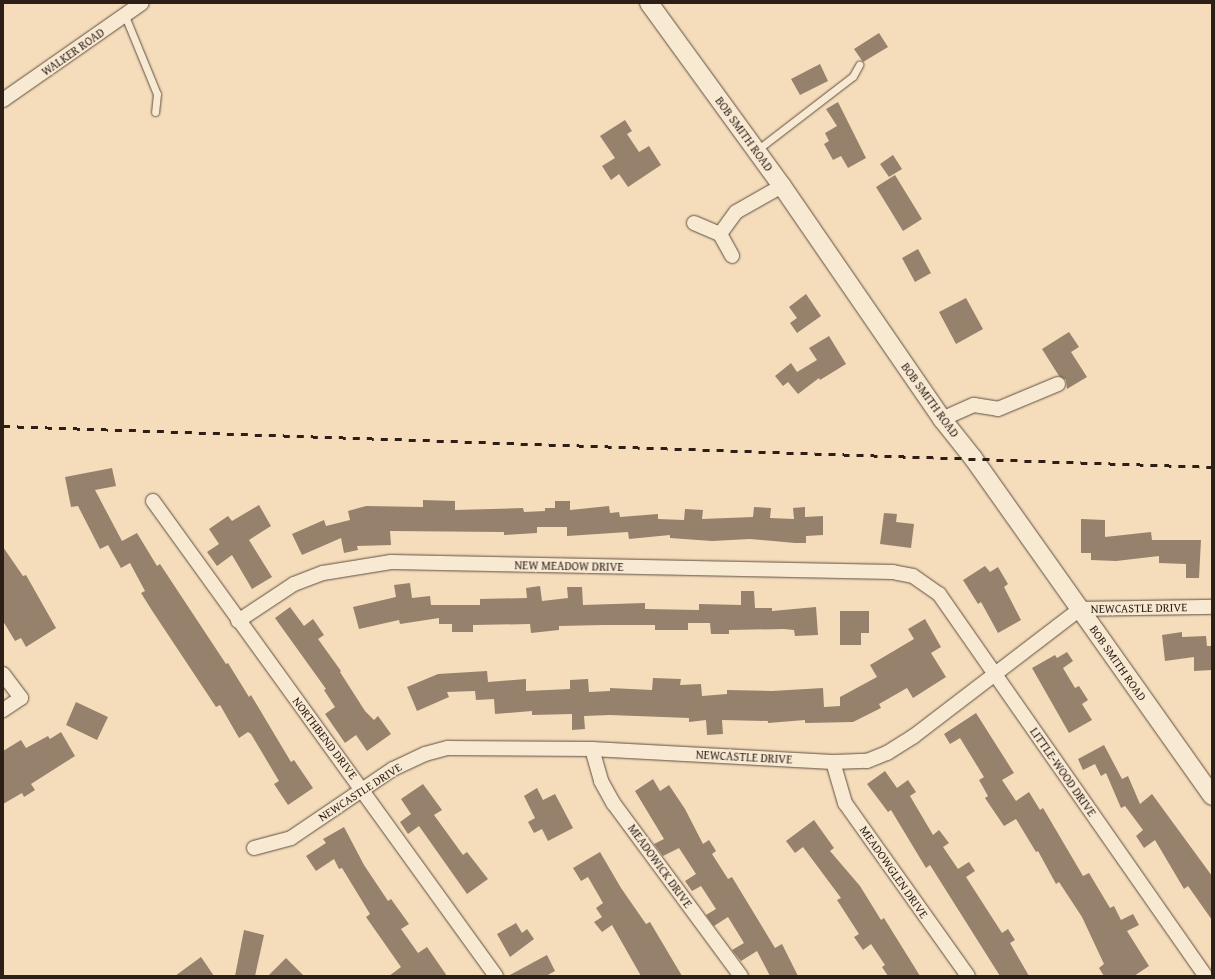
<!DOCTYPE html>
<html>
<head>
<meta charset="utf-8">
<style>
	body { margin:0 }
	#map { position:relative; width:1215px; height:979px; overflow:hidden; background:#f5ddbb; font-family:"Gentium Book Plus",serif }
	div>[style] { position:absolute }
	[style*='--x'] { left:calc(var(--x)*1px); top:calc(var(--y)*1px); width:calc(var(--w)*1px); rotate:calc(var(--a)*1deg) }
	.building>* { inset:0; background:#95816c }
	.roads { filter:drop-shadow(0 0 1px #5f4e40) drop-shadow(0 0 1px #5f4e40) }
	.service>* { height:7px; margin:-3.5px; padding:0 3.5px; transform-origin:3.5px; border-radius:3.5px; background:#f8e9d3 }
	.minor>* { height:14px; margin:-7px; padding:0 7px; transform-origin:7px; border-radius:7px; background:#f8e9d3 }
	.tertiary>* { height:18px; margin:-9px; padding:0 9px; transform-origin:9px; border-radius:9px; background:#f8e9d3 }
	.rail>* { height:3px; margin-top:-1.5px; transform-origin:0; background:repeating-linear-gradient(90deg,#2d1e17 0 7px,transparent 0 14px) }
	span { translate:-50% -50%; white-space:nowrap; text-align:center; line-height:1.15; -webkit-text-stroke:3px #f8e9d3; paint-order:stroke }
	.street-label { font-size:12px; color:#2d1e17 }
	.frame { position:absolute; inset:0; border:4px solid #2d1e17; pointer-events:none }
</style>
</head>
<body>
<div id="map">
	<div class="building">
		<i style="clip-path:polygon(879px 33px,888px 47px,863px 62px,854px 49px)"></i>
		<i style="clip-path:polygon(820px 64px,828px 81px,800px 95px,791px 79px)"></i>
		<i style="clip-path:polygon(838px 102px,866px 158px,848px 168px,841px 156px,833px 160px,824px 144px,829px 141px,825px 133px,837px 126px,826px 109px)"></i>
		<i style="clip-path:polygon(625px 120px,632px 131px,627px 134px,639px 152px,649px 146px,661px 165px,628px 187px,619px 174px,611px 180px,602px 166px,615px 158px,600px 136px)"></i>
		<i style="clip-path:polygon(893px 155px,902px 169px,889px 177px,880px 164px)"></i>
		<i style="clip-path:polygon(895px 175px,922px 219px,903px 231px,876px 187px)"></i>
		<i style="clip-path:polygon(918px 249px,931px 273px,915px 282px,902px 258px)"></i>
		<i style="clip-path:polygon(806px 294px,821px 316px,797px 333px,790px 323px,797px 318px,789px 307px)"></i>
		<i style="clip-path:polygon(966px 298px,983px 329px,956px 344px,939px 312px)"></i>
		<i style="clip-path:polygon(1069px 332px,1079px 347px,1071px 352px,1087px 377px,1067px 389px,1066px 380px,1059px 376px,1042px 349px)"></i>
		<i style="clip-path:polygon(829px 336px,846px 364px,820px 380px,819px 378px,798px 394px,788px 382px,783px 386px,775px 376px,791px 363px,797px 372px,817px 360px,809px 348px)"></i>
		<i style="clip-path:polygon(112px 468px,116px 486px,95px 490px,122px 541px,137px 533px,157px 566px,160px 564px,226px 664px,228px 663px,249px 697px,251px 695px,291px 762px,294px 760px,313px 788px,288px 805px,274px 784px,279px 781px,251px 734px,248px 732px,239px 738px,220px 705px,216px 707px,151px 609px,141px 593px,145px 591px,130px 563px,121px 568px,108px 545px,100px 549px,78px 506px,71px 507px,65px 477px)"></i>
		<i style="clip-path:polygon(423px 500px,455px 501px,455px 510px,523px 508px,524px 512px,545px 511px,545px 508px,555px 508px,555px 501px,570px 501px,570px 510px,609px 506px,610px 513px,619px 512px,620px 517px,658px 514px,658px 519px,684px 520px,685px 509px,703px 510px,702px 519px,753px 517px,754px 507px,771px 508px,770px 518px,794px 519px,793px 508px,805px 507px,805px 517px,823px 516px,823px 535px,806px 536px,806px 543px,795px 543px,750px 539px,712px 541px,670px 538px,670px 535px,629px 539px,628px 532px,567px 536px,567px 527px,537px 527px,537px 533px,504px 535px,504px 532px,390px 531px,391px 545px,357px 546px,358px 550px,344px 553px,341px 538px,302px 555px,292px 534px,324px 520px,326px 526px,350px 520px,348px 511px,366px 506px,423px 507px)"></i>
		<i style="clip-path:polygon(259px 505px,271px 526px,249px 540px,272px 577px,252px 589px,232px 555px,217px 566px,207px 552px,219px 544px,209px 529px,228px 516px,232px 521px)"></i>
		<i style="clip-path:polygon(884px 513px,897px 514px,896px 522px,914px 524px,911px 548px,880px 544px)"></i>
		<i style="clip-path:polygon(1081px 519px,1105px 520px,1105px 537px,1151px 532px,1152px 540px,1201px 540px,1199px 578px,1186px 578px,1186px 564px,1159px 563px,1159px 556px,1116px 561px,1091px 560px,1091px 553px,1081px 553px)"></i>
		<i style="clip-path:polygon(3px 547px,23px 576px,26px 575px,56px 628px,26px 647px,21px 638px,15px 641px,3px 621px)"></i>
		<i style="clip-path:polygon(985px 566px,990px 572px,998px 567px,1008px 584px,1004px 587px,1021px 620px,998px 633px,981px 602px,978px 604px,963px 580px)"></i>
		<i style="clip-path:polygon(410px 583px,412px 598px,430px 596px,431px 605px,480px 605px,480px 599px,527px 598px,526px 588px,540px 586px,542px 601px,568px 598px,567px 587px,582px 587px,583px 605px,645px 603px,645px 609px,699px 610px,699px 604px,741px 605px,741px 591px,754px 591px,755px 608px,772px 608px,772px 611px,816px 607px,818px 635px,795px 636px,794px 630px,784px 629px,729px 630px,729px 634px,711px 634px,710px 623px,688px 623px,688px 630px,655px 630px,655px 625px,603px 625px,559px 626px,559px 630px,531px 633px,530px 624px,473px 625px,473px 632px,452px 632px,452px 624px,439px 624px,439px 618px,400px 624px,399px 620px,359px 629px,353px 607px,396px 597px,394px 585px)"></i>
		<i style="clip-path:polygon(290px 607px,304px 626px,313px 619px,324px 635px,318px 639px,341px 671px,340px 672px,365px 711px,374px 720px,378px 716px,391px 734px,367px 751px,356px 735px,345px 743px,325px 714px,335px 707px,324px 690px,326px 689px,275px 618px)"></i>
		<i style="clip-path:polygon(840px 611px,869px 611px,869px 633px,861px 633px,861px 645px,840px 645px)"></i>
		<i style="clip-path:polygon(925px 619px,941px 647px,931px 653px,946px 677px,913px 698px,907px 688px,879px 704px,881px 708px,853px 722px,805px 723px,805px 720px,768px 723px,768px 721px,722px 720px,723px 734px,707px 735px,706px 720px,689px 722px,689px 718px,610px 715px,584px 716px,585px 729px,572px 730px,572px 714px,532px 715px,532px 711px,495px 714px,494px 699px,476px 700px,475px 691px,447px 692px,449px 697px,417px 711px,407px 687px,438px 674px,487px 671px,488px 682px,526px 679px,526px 691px,570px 689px,570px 680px,588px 679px,589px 692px,610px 691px,610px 688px,652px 690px,653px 678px,681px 679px,680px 685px,701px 684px,702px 696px,727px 694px,727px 690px,772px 691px,823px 688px,824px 707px,840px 706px,840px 697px,877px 677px,870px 665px,914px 639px,908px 629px)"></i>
		<i style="clip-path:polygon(1182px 632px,1182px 637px,1206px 636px,1207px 646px,1212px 646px,1212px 670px,1194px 671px,1194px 657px,1165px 661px,1162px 635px)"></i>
		<i style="clip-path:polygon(1067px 652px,1073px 661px,1063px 668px,1075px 688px,1079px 686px,1088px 700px,1082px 704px,1092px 720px,1069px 733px,1032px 668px,1055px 655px,1057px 658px)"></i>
		<i style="clip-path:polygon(76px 702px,108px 717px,97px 740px,66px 725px)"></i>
		<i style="clip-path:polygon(976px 713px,1014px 773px,1002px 780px,1016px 801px,1029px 792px,1040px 810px,1043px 808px,1083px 876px,1089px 873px,1110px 908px,1114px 906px,1121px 920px,1133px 914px,1139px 925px,1127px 931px,1149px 966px,1134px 976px,1104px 976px,1099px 968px,1104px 964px,1082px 917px,1059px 882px,1056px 884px,1038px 851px,1036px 852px,1016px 819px,1004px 826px,985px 798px,988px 796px,979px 780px,984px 777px,960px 738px,950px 744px,944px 734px)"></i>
		<i style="clip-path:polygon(61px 732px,75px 756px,31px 784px,35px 790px,24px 797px,22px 793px,3px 804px,3px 751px,21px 740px,26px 748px,48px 736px,50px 739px)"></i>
		<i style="clip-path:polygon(1104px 745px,1122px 779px,1128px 776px,1140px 804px,1152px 794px,1212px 876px,1212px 920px,1188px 886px,1184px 889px,1155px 840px,1144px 848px,1136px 836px,1143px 830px,1125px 806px,1121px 808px,1106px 773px,1101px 776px,1095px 764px,1083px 770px,1078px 759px)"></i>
		<i style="clip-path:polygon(885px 771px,897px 788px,908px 780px,916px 792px,910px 796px,933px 835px,939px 830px,949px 843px,943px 847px,958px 869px,969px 862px,975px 871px,966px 877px,1002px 933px,1008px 929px,1015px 940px,1010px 943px,1029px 976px,1000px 976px,930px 865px,926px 868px,891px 810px,888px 812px,867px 784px)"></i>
		<i style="clip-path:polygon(653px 779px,660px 791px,669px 785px,685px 809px,703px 844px,709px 840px,716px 851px,712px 854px,728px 879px,732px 877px,775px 948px,782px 944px,798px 976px,770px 976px,757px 951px,741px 961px,732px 950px,744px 943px,728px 917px,714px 926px,706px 915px,716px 909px,701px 886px,692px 891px,685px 881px,696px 874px,679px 848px,663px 856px,654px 844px,664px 839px,635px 791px)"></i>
		<i style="clip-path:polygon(423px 784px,442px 810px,434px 815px,463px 855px,467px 852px,488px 879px,467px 894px,419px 826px,408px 834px,400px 822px,411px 814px,401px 799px)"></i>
		<i style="clip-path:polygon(537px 788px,543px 800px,555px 794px,573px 828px,548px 841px,542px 829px,534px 833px,528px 822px,535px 818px,524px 796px)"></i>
		<i style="clip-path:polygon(814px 820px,834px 848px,830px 851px,860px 886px,881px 920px,884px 918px,920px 976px,888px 976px,882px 967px,885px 965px,871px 944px,863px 950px,854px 937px,859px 934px,837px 900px,841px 898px,803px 847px,795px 853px,786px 841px)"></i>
		<i style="clip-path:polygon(344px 827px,364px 865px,388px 901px,391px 899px,409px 924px,401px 929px,418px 953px,427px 947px,447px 976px,389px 976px,401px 967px,366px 917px,370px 914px,342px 868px,339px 869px,334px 859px,316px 871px,306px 856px,326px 843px,323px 839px)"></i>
		<i style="clip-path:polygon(600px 852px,621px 888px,646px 924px,650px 922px,682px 976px,641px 976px,612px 925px,602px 932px,594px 922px,602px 917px,596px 908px,603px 903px,588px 877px,581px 881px,573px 868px)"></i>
		<i style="clip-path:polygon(516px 923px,522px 933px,527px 929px,534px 939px,510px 957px,497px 934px)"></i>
		<i style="clip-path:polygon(244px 930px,264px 935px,255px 976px,235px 976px)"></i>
		<i style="clip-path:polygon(547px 955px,555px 971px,546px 976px,508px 976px)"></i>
		<i style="clip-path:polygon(201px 957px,214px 976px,175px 976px)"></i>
		<i style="clip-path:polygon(286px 958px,304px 976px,268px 976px)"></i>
	</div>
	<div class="roads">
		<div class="service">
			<i style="--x:125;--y:16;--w:84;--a:67.7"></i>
			<i style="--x:157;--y:94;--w:18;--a:96"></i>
			<i style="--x:757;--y:150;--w:121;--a:-37.6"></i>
			<i style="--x:853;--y:76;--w:13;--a:-61"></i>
		</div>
		<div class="minor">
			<i style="--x:3;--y:100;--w:169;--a:-34.9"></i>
			<i style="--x:694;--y:223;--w:28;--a:23"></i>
			<i style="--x:720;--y:234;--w:25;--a:61"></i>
			<i style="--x:720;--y:234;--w:27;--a:-54"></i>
			<i style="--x:736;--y:212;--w:53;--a:-29.5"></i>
			<i style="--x:942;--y:419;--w:35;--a:-24"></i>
			<i style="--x:974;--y:405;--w:24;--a:9"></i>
			<i style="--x:998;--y:409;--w:65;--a:-22.6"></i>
			<i style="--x:153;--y:501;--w:586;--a:54.17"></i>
			<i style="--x:238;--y:621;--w:67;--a:-33.5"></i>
			<i style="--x:294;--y:584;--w:31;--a:-21"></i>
			<i style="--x:323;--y:573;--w:69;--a:-9.2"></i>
			<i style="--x:391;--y:562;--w:502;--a:1.14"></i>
			<i style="--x:893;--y:572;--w:20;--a:11"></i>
			<i style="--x:913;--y:576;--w:32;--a:35"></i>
			<i style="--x:939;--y:594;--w:465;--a:55.1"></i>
			<i style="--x:3;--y:674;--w:30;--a:53"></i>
			<i style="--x:21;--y:698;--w:22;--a:146"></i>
			<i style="--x:592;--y:749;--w:33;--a:74"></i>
			<i style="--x:601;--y:781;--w:26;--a:61"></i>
			<i style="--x:614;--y:804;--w:214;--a:53.6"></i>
			<i style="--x:833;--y:762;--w:43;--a:73.7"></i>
			<i style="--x:845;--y:803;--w:212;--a:54.6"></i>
			<i style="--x:254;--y:848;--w:38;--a:-15"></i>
			<i style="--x:291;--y:838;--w:123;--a:-34.1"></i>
			<i style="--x:393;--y:769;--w:35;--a:-25"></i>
			<i style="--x:425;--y:754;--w:24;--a:-15"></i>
			<i style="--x:448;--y:748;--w:144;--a:0.4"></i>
			<i style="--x:592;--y:749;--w:241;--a:3.1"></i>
			<i style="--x:833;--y:762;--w:34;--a:-2"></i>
			<i style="--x:867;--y:761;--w:22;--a:-22"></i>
			<i style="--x:887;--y:753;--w:32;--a:-32"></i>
			<i style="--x:914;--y:736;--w:209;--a:-37.4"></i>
			<i style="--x:1080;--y:609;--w:132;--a:-0.9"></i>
		</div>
		<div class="tertiary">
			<i style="--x:649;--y:3;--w:226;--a:54"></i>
			<i style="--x:782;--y:186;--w:283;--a:55.5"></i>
			<i style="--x:942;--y:419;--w:50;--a:51.5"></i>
			<i style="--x:973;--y:458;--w:414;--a:54.7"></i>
		</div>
	</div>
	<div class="rail">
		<i style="--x:3;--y:426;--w:1210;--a:1.94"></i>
	</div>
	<div class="street-label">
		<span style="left:73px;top:52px;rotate:-35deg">WALKER ROAD</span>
		<span style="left:744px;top:134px;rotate:54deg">BOB SMITH ROAD</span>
		<span style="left:930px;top:400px;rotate:54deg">BOB SMITH ROAD</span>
		<span style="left:569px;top:566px;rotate:1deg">NEW MEADOW DRIVE</span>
		<span style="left:1139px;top:608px;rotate:-1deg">NEWCASTLE DRIVE</span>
		<span style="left:1118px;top:663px;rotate:55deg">BOB SMITH ROAD</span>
		<span style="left:325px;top:738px;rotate:53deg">NORTHBEND DRIVE</span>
		<span style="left:744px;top:757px;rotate:3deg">NEWCASTLE DRIVE</span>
		<span style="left:1063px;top:772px;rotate:55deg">LITTLE-WOOD DRIVE</span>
		<span style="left:360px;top:792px;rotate:-33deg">NEWCASTLE DRIVE</span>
		<span style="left:660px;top:866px;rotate:54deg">MEADOWICK DRIVE</span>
		<span style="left:894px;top:872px;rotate:55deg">MEADOWGLEN DRIVE</span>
	</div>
	<div class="frame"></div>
</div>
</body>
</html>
